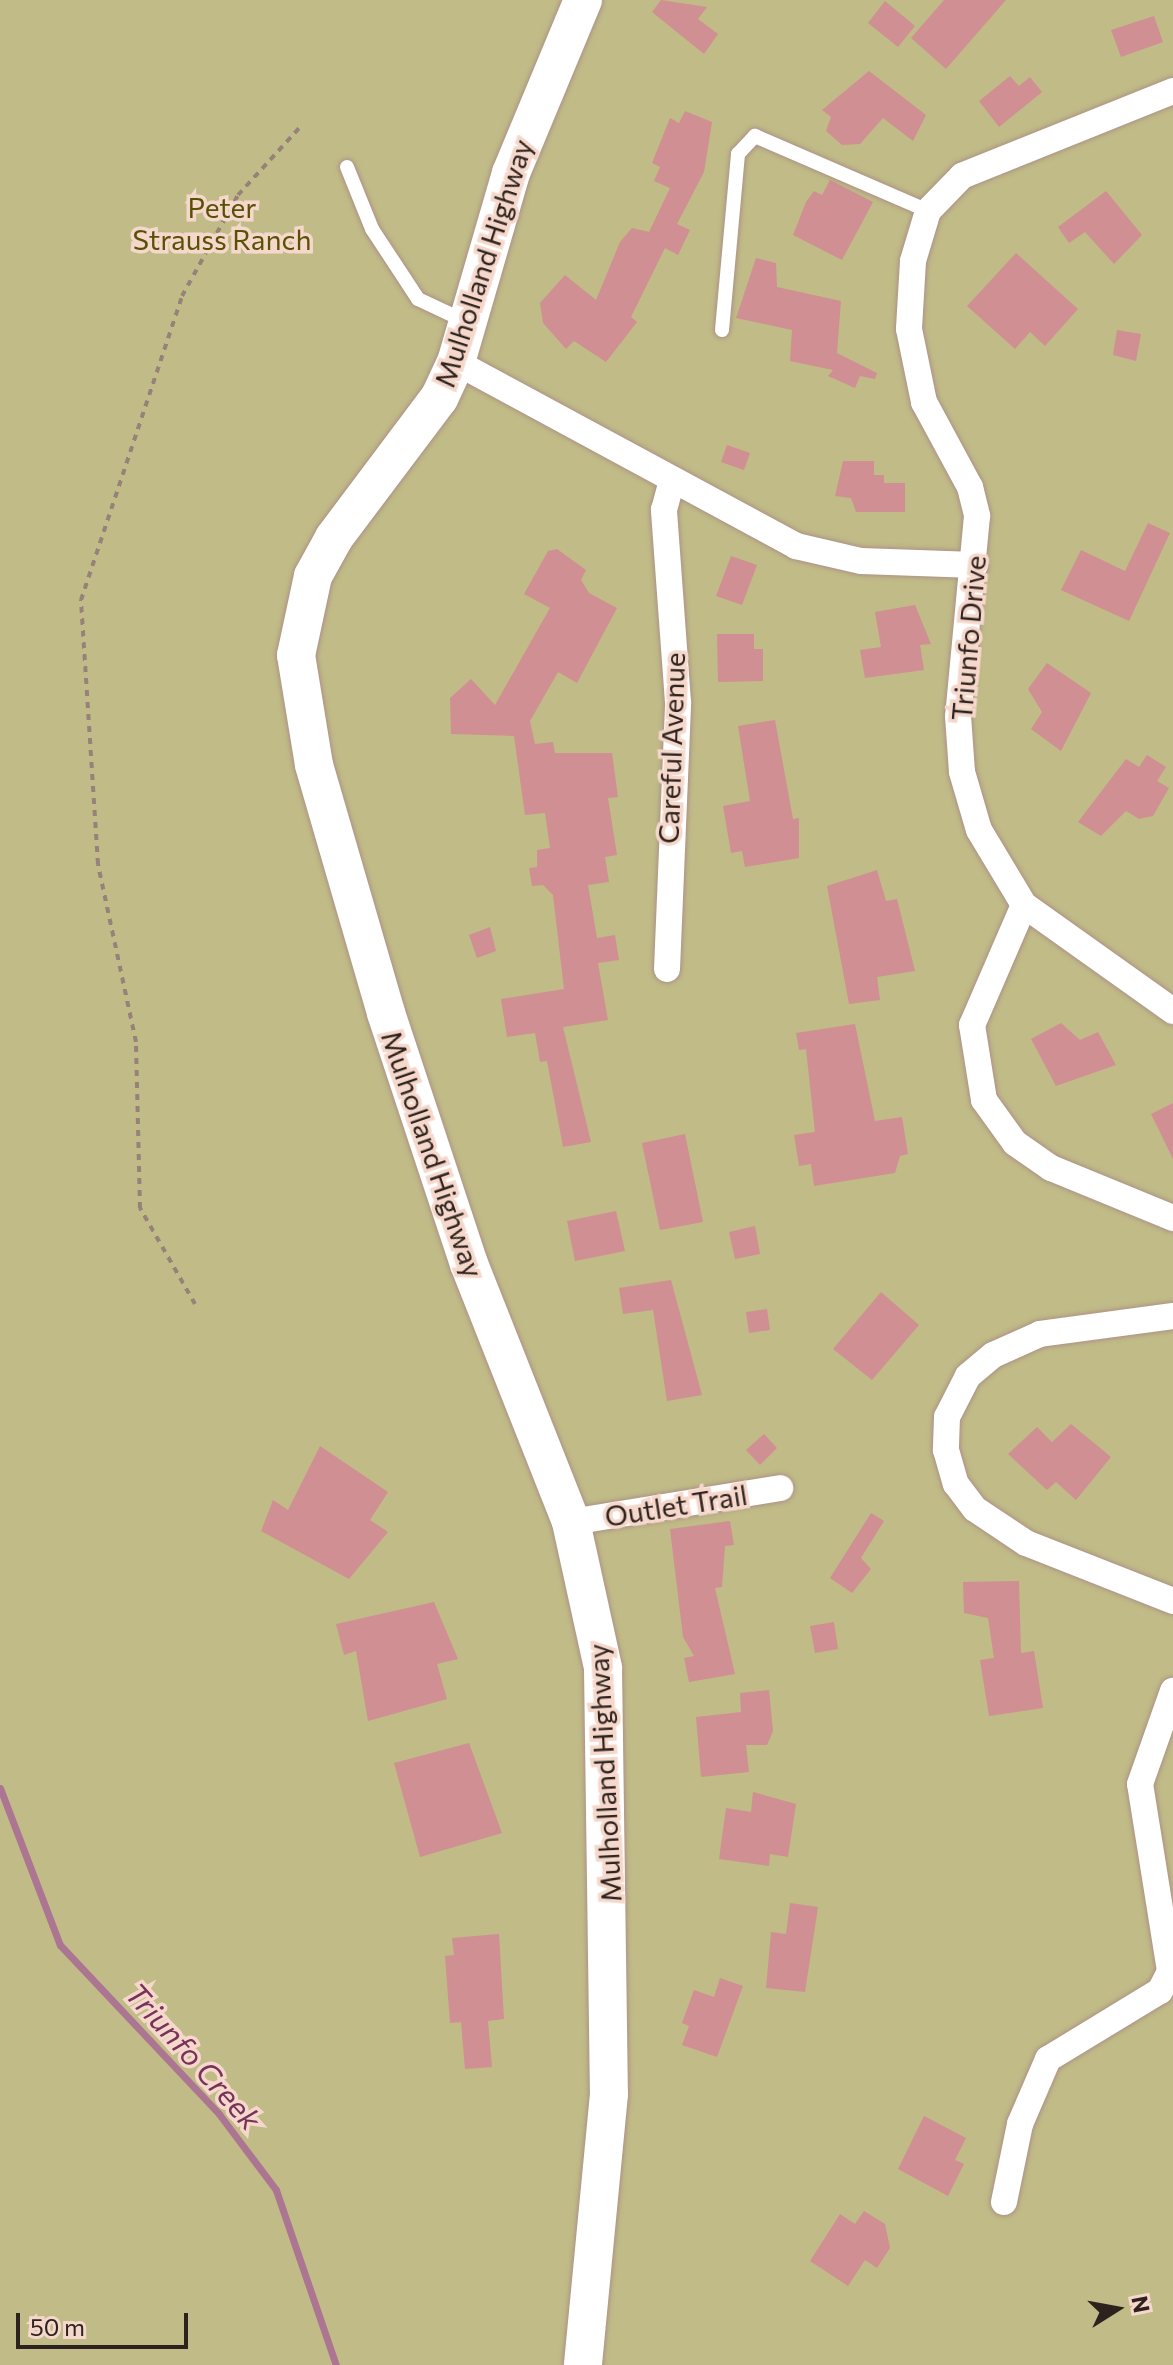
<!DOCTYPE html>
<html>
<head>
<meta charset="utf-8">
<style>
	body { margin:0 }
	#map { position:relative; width:1173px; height:2365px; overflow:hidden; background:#f5d8cb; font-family:Commissioner,sans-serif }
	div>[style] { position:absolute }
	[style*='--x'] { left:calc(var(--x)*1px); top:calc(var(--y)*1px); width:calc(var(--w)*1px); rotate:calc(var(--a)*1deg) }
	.green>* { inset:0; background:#c0bb87 }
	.stream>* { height:7px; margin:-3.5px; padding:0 3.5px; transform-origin:3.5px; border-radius:3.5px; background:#ac7592 }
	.building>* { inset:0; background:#d08f92 }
	.path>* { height:4px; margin-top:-2px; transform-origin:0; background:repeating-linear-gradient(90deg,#978279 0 6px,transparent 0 12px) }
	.roads { filter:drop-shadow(0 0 2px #ad9286) drop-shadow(0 0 2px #ad9286) }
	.lane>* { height:14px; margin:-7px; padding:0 7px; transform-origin:7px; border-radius:7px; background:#fff }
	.street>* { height:26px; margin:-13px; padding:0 13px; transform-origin:13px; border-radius:13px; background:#fff }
	.secondary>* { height:38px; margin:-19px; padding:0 19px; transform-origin:19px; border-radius:19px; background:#fff }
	span { translate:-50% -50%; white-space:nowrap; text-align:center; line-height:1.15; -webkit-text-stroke:7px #f5d8cb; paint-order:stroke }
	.park-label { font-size:28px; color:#575106 }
	.street-label { font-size:28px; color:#2d221d }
	.water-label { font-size:30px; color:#77325a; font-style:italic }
	.north { position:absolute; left:1077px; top:2269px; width:80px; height:80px; -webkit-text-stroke:6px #f5d8cb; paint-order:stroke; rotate:79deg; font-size:22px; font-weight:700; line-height:32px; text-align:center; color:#2d221d }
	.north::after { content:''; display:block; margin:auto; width:28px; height:36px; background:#2d221d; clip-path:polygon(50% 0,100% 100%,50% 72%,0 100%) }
	.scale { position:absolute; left:16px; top:2313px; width:172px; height:36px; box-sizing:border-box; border:4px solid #2d221d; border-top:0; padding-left:10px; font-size:24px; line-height:28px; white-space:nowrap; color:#2d221d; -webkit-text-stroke:6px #f5d8cb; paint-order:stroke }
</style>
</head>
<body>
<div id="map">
	<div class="green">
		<i style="clip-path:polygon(0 0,1173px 0,1173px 2365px,0 2365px)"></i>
	</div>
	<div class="stream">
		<i style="--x:0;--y:1788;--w:168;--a:69.1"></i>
		<i style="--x:60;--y:1945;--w:232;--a:46.7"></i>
		<i style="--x:219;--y:2114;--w:95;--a:53.1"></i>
		<i style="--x:276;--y:2190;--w:185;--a:71.1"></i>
	</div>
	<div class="building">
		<i style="clip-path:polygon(661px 0,707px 7px,698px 19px,718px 34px,704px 54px,652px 12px)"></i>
		<i style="clip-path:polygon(944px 0,1006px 0,946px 69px,911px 38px)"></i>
		<i style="clip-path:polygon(885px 1px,915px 26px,898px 47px,868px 23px)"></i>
		<i style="clip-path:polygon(1154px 16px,1163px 42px,1121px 57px,1111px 30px)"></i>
		<i style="clip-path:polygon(869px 71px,926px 115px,913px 141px,883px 118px,860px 144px,842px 145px,826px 131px,831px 117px,822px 110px)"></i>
		<i style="clip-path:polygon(1010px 76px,1019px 86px,1030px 77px,1042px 92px,999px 127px,979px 101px)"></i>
		<i style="clip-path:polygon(685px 111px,712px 122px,704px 172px,677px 224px,690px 230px,678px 255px,665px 248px,631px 317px,637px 322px,606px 362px,574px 341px,566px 349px,543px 323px,540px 303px,565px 275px,596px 300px,620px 242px,632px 228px,649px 232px,670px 188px,654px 181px,660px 167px,652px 163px,670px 118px,679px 123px)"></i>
		<i style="clip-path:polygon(830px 180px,873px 202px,842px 260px,793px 235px,806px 202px,814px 191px,822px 195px)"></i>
		<i style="clip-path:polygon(1106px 191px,1142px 235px,1114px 264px,1085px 232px,1069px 243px,1058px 227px)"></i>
		<i style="clip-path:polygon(1016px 253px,1078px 309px,1045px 346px,1030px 332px,1015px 349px,967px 306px)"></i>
		<i style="clip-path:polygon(756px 258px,776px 263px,777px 287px,841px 301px,837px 353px,877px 373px,875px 379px,860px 376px,855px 388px,828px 376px,833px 370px,790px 361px,792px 330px,736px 318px)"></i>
		<i style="clip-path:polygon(1117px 330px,1141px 334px,1136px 361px,1113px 355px)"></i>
		<i style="clip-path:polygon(727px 445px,750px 453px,744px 470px,721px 462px)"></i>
		<i style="clip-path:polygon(843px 461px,874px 461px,874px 475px,884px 475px,884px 483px,905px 483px,905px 512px,856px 512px,851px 498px,835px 496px)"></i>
		<i style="clip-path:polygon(1148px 523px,1170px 533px,1129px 621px,1061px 590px,1081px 550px,1125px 571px)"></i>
		<i style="clip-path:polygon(557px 549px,586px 570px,581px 580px,589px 593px,617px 608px,577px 683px,558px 672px,530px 721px,535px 744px,553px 742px,555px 753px,612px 753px,618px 797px,608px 798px,617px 855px,605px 857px,609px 882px,588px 885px,597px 938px,615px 935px,619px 960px,598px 963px,608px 1020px,563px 1027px,591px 1142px,563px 1147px,547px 1061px,540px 1062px,535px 1033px,507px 1037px,501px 999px,564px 989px,553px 895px,543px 885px,532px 886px,529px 868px,537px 867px,537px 850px,550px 848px,545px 813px,525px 815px,514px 736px,451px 734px,450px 698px,471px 679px,495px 705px,550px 608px,524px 594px,548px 551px)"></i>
		<i style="clip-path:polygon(731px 556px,757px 565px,742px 605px,716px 596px)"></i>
		<i style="clip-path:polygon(915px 605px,931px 644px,920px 645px,924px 670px,865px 678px,860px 650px,881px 647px,875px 612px)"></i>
		<i style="clip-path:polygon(717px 634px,754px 634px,754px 649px,763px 649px,763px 681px,718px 682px)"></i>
		<i style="clip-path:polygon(1047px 663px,1091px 693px,1061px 751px,1031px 729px,1042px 712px,1028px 689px)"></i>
		<i style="clip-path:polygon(775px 720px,793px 819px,799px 818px,799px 858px,745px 867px,742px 851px,731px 853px,723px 806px,750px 801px,738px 726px)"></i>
		<i style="clip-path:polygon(1147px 755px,1166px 767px,1157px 781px,1169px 788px,1153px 816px,1139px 819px,1126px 811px,1101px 836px,1078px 822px,1126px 759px,1139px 767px)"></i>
		<i style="clip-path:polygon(877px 870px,886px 901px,897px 899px,915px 971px,877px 977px,880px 1000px,849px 1004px,827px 886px)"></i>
		<i style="clip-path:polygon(490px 927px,496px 951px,477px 958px,469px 935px)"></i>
		<i style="clip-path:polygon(1061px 1023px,1080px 1040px,1098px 1032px,1116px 1065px,1056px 1086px,1031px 1039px)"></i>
		<i style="clip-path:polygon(855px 1024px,875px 1121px,902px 1117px,908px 1154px,900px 1156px,895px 1173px,814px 1186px,811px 1164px,799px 1166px,794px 1135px,815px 1132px,806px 1049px,799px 1050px,796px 1033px)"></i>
		<i style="clip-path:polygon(1173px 1103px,1173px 1159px,1151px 1114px)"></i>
		<i style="clip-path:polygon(685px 1134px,703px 1222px,660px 1230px,642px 1143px)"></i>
		<i style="clip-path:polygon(616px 1211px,625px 1251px,575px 1261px,567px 1221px)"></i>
		<i style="clip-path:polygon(755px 1226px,760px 1254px,735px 1259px,729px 1232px)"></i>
		<i style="clip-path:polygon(671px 1280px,702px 1395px,667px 1401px,653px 1310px,623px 1314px,619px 1288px)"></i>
		<i style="clip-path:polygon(881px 1292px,919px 1325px,872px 1380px,833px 1349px)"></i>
		<i style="clip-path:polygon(767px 1309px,770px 1330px,749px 1333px,746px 1312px)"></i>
		<i style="clip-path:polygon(1071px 1424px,1111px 1457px,1076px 1500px,1056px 1482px,1047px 1490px,1008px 1454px,1037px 1427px,1052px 1442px)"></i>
		<i style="clip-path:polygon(764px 1434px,777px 1448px,760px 1465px,746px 1450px)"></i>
		<i style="clip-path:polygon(320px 1446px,388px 1492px,370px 1520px,388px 1532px,349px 1579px,261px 1531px,273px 1500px,288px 1510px)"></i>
		<i style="clip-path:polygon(871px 1513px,884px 1521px,861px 1558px,871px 1569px,852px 1593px,830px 1578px)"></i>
		<i style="clip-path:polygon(730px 1521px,734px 1545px,725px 1546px,722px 1587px,715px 1588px,735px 1674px,689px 1682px,684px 1658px,694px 1656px,683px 1637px,670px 1529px)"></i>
		<i style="clip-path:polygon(1019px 1581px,1021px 1653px,1034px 1651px,1043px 1708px,989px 1716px,980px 1660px,994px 1658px,988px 1618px,964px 1613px,963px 1582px)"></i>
		<i style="clip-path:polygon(434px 1602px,458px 1659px,437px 1664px,447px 1699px,368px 1721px,356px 1651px,344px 1655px,336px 1624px)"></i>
		<i style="clip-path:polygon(834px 1622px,838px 1649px,815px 1653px,810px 1626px)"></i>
		<i style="clip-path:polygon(769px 1690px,773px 1731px,767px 1745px,746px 1745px,749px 1772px,701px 1777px,696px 1717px,741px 1712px,740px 1693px)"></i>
		<i style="clip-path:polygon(469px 1743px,502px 1833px,420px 1857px,394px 1763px)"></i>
		<i style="clip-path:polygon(753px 1792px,796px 1804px,788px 1857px,770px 1854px,769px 1866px,719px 1859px,726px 1808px,751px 1812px)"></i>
		<i style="clip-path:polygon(790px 1903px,818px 1907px,805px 1992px,766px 1988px,771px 1932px,786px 1934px)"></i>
		<i style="clip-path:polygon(499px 1934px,504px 2019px,488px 2021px,492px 2067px,465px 2069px,461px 2022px,450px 2023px,445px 1956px,454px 1955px,452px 1938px)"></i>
		<i style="clip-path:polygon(720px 1978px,743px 1986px,717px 2057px,682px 2045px,689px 2026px,682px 2023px,694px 1990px,714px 1997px)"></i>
		<i style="clip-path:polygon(924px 2116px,966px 2138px,955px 2160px,964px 2164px,948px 2196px,898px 2169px)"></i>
		<i style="clip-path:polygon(864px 2211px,885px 2224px,890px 2248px,877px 2268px,865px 2260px,848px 2286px,810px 2261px,840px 2214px,855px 2224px)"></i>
	</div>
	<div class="path">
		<i style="--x:195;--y:1304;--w:111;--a:-119.8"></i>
		<i style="--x:140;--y:1208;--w:166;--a:-91.4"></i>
		<i style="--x:136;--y:1042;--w:182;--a:-102.1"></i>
		<i style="--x:98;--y:864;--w:265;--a:-93.7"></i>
		<i style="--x:81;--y:600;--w:320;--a:-71.6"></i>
		<i style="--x:182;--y:296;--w:115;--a:-61"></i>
		<i style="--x:238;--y:195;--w:95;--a:-47.6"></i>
	</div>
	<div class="roads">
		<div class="lane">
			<i style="--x:347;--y:167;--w:67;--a:68"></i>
			<i style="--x:372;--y:229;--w:84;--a:56.7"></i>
			<i style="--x:418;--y:299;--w:52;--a:25.1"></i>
			<i style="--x:722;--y:330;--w:177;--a:-84.8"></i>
			<i style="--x:738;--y:154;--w:25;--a:-47"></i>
			<i style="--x:755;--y:136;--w:189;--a:23.4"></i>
		</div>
		<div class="street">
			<i style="--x:1173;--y:91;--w:227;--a:158.1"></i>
			<i style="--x:962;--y:176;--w:49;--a:134.2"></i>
			<i style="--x:928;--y:211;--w:52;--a:106.7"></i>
			<i style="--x:913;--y:261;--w:68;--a:93.4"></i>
			<i style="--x:909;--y:329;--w:75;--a:78.4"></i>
			<i style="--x:924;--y:402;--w:97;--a:61.6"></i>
			<i style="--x:970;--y:487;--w:30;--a:76"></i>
			<i style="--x:977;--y:516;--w:201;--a:95.4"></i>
			<i style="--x:958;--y:716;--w:56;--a:85.9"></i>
			<i style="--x:962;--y:772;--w:60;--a:73.7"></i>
			<i style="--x:979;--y:830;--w:87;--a:59"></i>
			<i style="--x:1024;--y:905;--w:131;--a:113.4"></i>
			<i style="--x:972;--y:1025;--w:76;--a:80.9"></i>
			<i style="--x:984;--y:1100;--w:53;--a:54.2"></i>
			<i style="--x:1015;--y:1143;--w:44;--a:34.8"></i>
			<i style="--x:1051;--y:1168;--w:132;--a:22.3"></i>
			<i style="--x:456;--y:362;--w:387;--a:28.4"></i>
			<i style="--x:796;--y:546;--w:67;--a:13"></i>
			<i style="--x:861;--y:561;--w:114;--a:2"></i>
			<i style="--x:1024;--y:905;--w:183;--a:35.4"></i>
			<i style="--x:667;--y:969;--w:267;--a:-87.6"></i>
			<i style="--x:678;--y:702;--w:193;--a:-94.2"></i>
			<i style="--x:664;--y:510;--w:30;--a:-75"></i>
			<i style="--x:1173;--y:1316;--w:134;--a:172.3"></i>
			<i style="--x:1040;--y:1334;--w:51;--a:155.9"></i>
			<i style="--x:993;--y:1355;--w:33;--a:140"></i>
			<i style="--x:968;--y:1376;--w:46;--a:117.1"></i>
			<i style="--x:947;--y:1417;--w:33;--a:92"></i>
			<i style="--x:946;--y:1450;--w:35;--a:74"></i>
			<i style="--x:956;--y:1484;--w:31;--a:53"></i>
			<i style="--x:975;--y:1509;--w:61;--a:33.7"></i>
			<i style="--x:1026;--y:1543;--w:158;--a:21.5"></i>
			<i style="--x:571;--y:1522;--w:212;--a:-9.2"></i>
			<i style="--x:1004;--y:2202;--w:80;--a:-78.4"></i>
			<i style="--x:1020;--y:2124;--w:71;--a:-66.7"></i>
			<i style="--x:1048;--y:2059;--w:131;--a:-31.3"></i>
			<i style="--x:1160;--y:1991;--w:22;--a:-63"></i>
			<i style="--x:1170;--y:1971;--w:189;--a:-99.1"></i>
			<i style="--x:1140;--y:1784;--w:99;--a:-70.5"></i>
		</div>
		<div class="secondary">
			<i style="--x:583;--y:0;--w:187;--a:112.6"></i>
			<i style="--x:511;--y:173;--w:197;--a:106.2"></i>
			<i style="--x:456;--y:362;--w:40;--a:115"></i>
			<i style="--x:439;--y:398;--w:175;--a:126.9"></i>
			<i style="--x:334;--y:538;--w:43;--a:118.9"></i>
			<i style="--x:313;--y:576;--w:81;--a:102.1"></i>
			<i style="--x:296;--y:655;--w:111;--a:80.7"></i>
			<i style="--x:314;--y:765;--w:258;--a:73.8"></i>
			<i style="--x:386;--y:1013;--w:264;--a:71.7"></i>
			<i style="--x:469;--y:1264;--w:277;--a:68.4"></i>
			<i style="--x:571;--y:1522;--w:149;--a:77.6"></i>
			<i style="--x:603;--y:1668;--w:426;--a:89.2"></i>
			<i style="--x:609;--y:2094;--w:272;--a:95.5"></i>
		</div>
	</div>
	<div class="park-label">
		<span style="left:222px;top:223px">Peter<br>Strauss Ranch</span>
	</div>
	<div class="street-label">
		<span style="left:483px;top:263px;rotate:-72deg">Mulholland Highway</span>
		<span style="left:968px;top:638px;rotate:-85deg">Triunfo Drive</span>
		<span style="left:671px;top:748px;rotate:-88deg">Careful Avenue</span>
		<span style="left:433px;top:1154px;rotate:71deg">Mulholland Highway</span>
		<span style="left:676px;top:1505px;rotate:-9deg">Outlet Trail</span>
		<span style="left:604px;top:1773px;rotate:-93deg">Mulholland Highway</span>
	</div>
	<div class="water-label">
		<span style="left:194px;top:2056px;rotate:48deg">Triunfo Creek</span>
	</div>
	<div class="north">N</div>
	<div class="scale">50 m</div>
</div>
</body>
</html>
